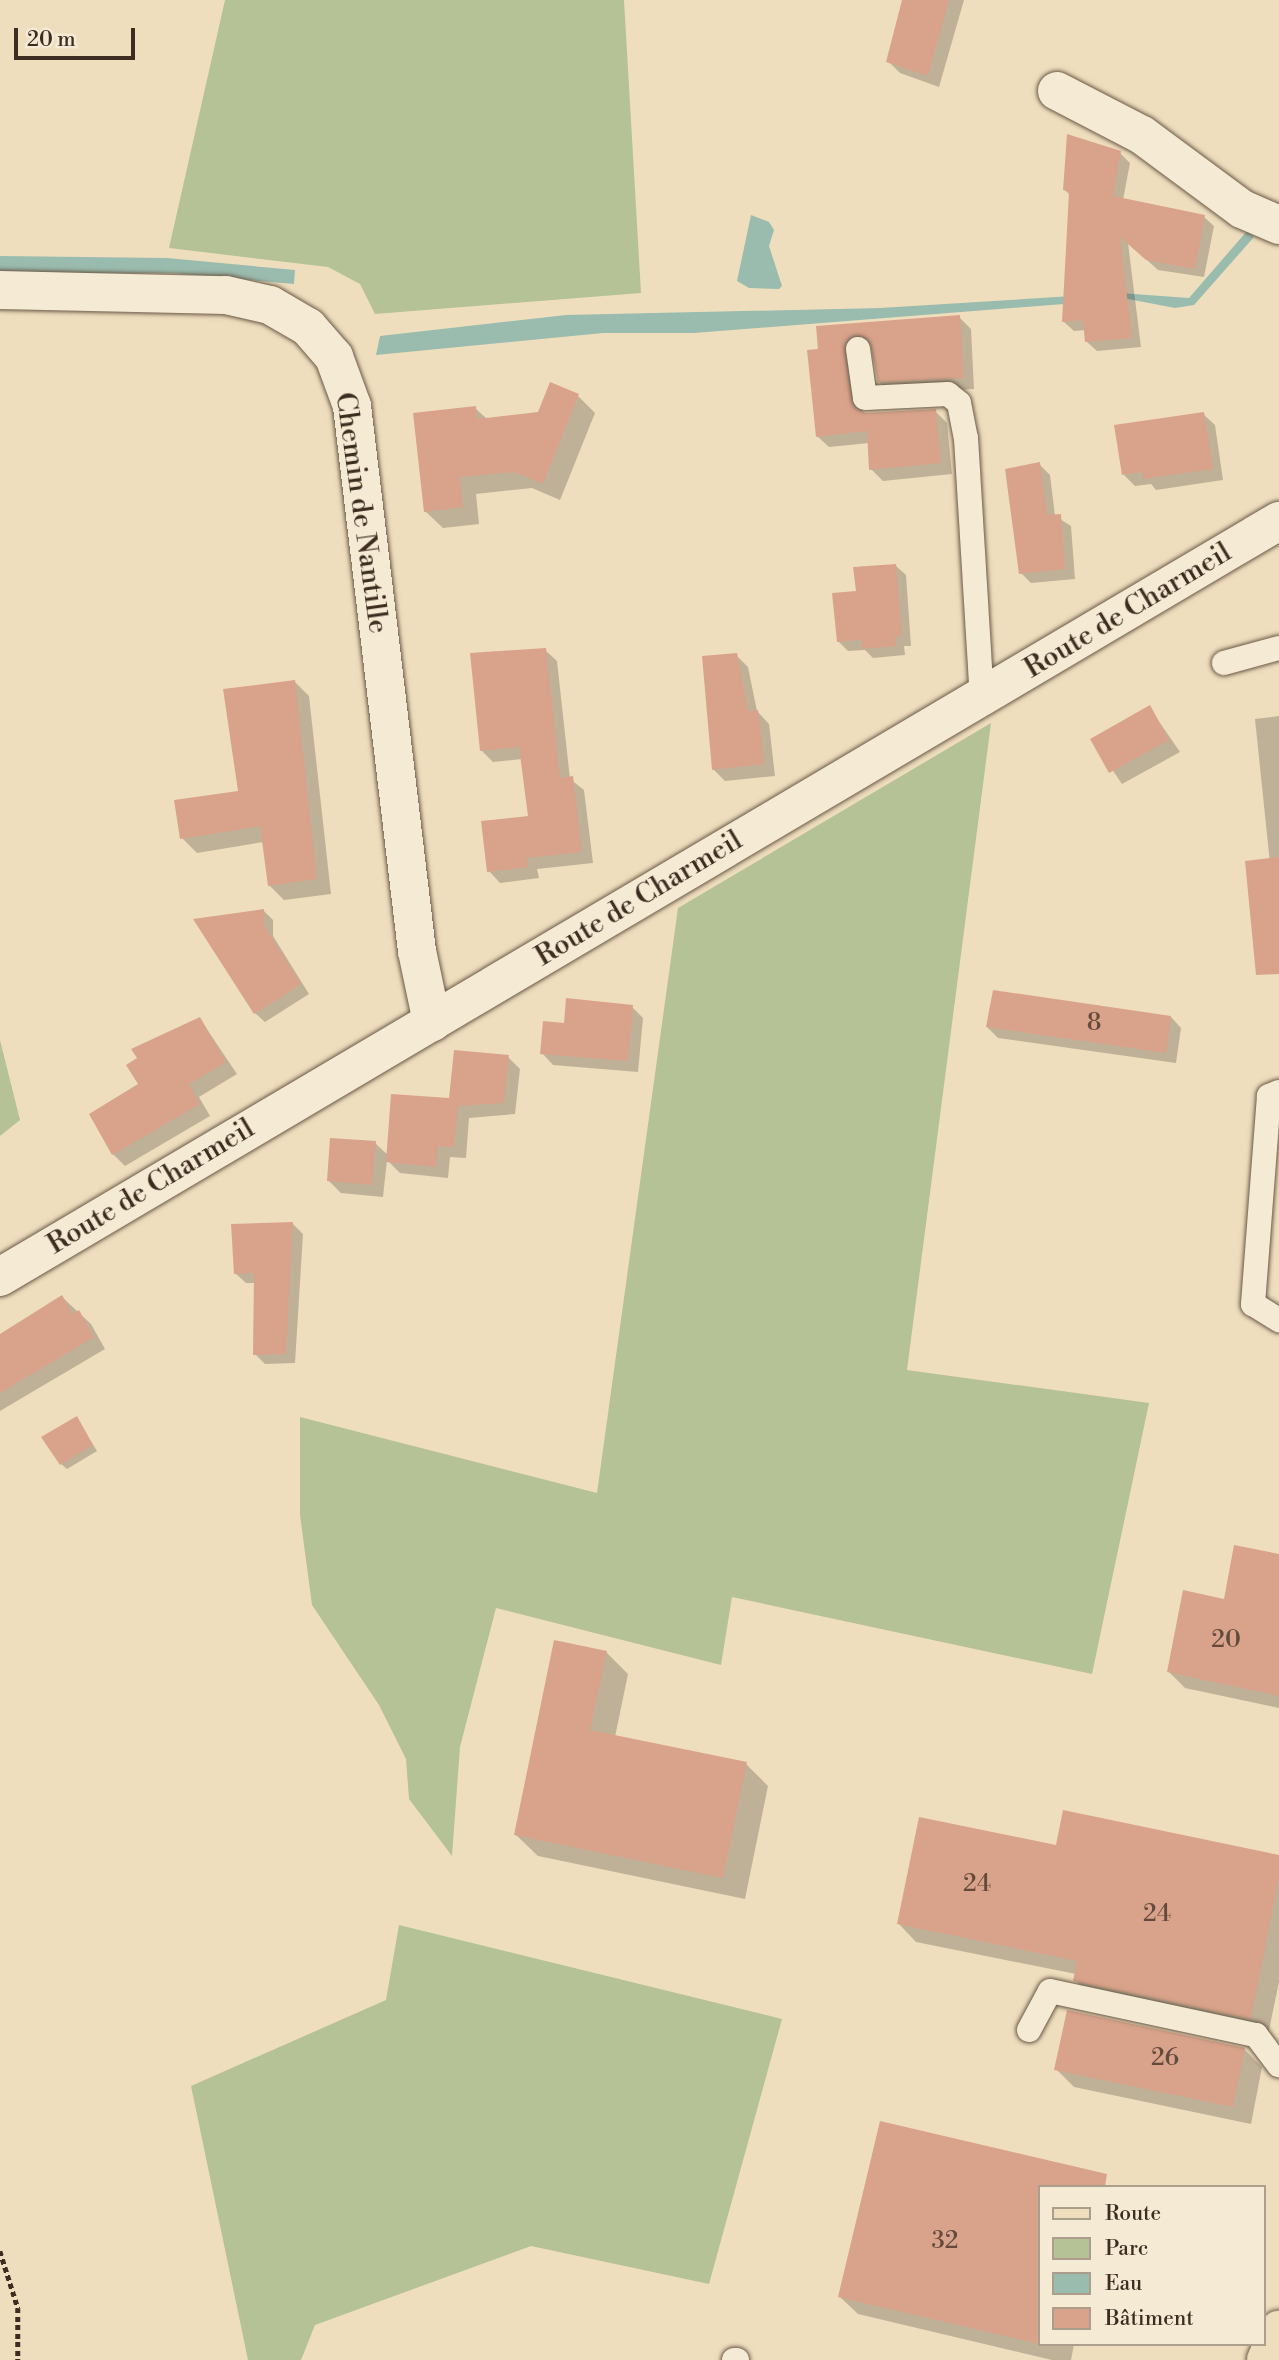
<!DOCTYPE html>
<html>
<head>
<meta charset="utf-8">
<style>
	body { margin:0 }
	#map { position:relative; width:1279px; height:2360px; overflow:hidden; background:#efdebd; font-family:"Libre Bodoni",serif }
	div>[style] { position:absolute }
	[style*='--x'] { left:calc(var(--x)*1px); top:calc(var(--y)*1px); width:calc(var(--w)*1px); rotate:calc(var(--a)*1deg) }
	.green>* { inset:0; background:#b4c295 }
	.water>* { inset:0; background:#9abcae }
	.shadow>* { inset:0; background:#0003 }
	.building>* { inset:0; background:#d9a38b }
	.path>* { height:4.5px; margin-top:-2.25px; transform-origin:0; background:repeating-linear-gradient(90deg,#3d2d21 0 5px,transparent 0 8.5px) }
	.roads { filter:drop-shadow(0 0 2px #6a5948) drop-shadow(0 0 2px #6a5948) }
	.lane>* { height:24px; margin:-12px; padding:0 12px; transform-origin:12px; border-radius:12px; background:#f5ead4 }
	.street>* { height:38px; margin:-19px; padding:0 19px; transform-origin:19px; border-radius:19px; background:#f5ead4 }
	.secondary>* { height:38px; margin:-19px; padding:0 19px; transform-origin:19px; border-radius:19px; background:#f5ead4 }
	.primary>* { height:38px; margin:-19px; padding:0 19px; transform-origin:19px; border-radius:19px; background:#efdebd }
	span { translate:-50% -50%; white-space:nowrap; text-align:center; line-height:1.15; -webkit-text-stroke:6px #f5ead4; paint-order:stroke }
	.number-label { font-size:24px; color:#644a3c }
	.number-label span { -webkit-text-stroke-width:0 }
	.street-label { font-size:28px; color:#3d2d21 }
	.legend { position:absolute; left:1038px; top:2185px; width:228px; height:161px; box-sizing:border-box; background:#f5ead4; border:2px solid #ab9e8c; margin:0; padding:9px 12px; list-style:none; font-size:21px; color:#3d2d21 }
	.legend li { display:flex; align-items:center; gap:14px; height:35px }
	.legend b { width:35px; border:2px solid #ab9e8c }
	.scale { position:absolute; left:14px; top:28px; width:121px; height:32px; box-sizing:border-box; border:4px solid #3d2d21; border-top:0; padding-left:9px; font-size:21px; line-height:24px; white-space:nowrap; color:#3d2d21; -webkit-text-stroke:5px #f5ead4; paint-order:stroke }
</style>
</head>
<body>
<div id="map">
	<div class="green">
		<i style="clip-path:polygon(225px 0,624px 0,641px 293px,375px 314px,360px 284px,328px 267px,169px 248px)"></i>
		<i style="clip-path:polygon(991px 723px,907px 1370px,1149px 1403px,1092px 1674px,732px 1597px,721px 1665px,496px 1608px,460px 1747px,452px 1856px,409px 1799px,406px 1759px,379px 1705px,312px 1605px,300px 1515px,300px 1417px,597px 1493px,678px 908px)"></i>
		<i style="clip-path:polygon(0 1040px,20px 1120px,0 1136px)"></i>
		<i style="clip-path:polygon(399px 1925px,782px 2019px,709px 2284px,531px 2246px,315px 2325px,301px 2360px,248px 2360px,191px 2086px,386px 2000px)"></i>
	</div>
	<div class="water">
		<i style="clip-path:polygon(751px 215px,769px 222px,774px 230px,769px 246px,782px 286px,779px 289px,749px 288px,737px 281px)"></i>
		<i style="clip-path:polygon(1247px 231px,1254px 237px,1194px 305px,1175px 308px,1128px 299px,694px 333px,603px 333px,376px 355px,380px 336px,566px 315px,880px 308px,1120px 293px,1189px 298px)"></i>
		<i style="clip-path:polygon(0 256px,167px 258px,295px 270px,294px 284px,172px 273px,0 274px)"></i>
	</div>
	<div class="shadow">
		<i style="clip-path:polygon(904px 0,964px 0,939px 87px,900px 73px,888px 61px)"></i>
		<i style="clip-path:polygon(1120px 153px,1130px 163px,1123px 200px,1204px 217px,1214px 226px,1204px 277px,1158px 270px,1128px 243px,1141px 347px,1097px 351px,1087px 342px,1086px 330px,1074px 331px,1064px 322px,1071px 196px,1064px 189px)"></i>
		<i style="clip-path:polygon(959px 317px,971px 329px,974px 389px,891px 393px,879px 382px,873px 347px,868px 345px,855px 356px,863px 414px,935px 411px,947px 423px,952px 474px,883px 481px,871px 469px,869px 443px,829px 447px,817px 436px,818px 328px)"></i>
		<i style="clip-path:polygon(578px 396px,595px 413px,560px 500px,532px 488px,476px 494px,479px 524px,443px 528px,425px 511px,475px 408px,487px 419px,539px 413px)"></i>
		<i style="clip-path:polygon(1203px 414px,1215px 425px,1223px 480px,1156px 490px,1151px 484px,1135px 486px,1124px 475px)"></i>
		<i style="clip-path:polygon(1039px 464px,1050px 475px,1055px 516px,1071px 526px,1075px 579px,1031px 583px,1021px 573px)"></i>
		<i style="clip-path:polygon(895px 565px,906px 575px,911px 646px,904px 646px,905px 655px,873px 658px,865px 650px,848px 651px,838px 641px,858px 592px)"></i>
		<i style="clip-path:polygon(545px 650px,557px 661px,570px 779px,584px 790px,593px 863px,537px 869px,539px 878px,500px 883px,489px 871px,529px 818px,522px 759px,493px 762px,482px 751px)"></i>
		<i style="clip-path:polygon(736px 655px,748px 667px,757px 711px,769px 724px,775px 776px,725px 781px,714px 770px)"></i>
		<i style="clip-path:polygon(294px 681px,309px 696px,331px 894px,284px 900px,269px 885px,263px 842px,197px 853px,182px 838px,240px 793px)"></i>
		<i style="clip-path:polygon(1149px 707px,1180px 752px,1122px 784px,1092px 740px)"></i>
		<i style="clip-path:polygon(1279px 716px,1279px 950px,1255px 719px)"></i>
		<i style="clip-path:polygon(263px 910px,273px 920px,273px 936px,309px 994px,265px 1022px,255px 1013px)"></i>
		<i style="clip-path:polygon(632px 1007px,643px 1018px,638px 1072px,553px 1065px,542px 1053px,565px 1025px)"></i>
		<i style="clip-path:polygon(1171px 1017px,1181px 1028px,1176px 1063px,998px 1038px,987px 1027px)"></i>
		<i style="clip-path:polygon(200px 1019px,237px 1074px,199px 1097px,210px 1116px,125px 1166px,113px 1154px,140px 1085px,140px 1059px)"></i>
		<i style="clip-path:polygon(508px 1057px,520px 1069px,515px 1114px,469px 1118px,466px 1158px,450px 1157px,448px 1178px,400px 1173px,387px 1160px,383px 1197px,341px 1193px,329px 1181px,375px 1143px,389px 1156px)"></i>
		<i style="clip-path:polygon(293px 1224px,303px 1234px,295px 1363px,265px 1364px,255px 1354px,255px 1283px,246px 1283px,235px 1273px)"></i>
		<i style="clip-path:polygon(62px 1297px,91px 1324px,105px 1349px,0 1411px,0 1343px)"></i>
		<i style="clip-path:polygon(77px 1419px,97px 1451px,67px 1469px,61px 1464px)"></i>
		<i style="clip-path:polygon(1279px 1556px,1279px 1708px,1185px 1688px,1169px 1672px,1225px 1601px)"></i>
		<i style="clip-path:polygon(606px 1652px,628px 1674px,615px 1737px,746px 1764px,768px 1786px,745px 1899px,538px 1856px,515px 1834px)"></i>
		<i style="clip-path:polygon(1058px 1847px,1279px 1857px,1279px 1982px,1268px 2035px,1093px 1998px,1075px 1980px,1076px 1974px,916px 1942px,899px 1924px)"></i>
		<i style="clip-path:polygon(1244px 2049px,1262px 2067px,1251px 2124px,1074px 2087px,1056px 2069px)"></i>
		<i style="clip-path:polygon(881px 2123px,1093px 2173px,1107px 2187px,1039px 2187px,1039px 2344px,1074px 2344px,1071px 2360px,1052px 2360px,858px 2314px,840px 2297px)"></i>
	</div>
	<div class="building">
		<i style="clip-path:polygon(902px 0,949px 0,928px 76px,886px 62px)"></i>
		<i style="clip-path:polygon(1067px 134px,1121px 151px,1113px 196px,1205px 215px,1195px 269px,1146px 260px,1120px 237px,1132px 338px,1085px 342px,1083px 320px,1062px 322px,1069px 192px,1063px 190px)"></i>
		<i style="clip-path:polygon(960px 315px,964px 378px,878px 382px,869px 339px,855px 334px,844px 344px,853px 407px,866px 413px,936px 409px,941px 463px,869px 470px,867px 431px,816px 437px,807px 350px,818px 349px,816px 326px)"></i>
		<i style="clip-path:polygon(550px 382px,579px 394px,543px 484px,514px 472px,460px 477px,463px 507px,424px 512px,413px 413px,476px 406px,477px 419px,538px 412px)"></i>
		<i style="clip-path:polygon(1204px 412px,1213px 469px,1143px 479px,1142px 472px,1122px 475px,1114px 425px)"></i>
		<i style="clip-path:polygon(1040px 462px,1047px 515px,1061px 514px,1065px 569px,1019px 574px,1005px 469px)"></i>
		<i style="clip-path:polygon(896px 564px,902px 636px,895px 637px,896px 646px,861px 649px,862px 640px,837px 642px,832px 593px,856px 591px,853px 567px)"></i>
		<i style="clip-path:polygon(546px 648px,560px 778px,573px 776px,582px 852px,527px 858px,528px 867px,487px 872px,481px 821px,528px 816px,519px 747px,480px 751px,470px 653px)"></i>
		<i style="clip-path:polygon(737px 653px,748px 711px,758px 710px,764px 764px,712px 770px,702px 656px)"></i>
		<i style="clip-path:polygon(295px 680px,317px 879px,268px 886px,260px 826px,180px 839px,174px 800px,238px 791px,223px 689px)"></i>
		<i style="clip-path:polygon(1150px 705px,1169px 740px,1109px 773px,1090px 739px)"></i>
		<i style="clip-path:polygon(1279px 857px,1279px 974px,1256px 975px,1245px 861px)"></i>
		<i style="clip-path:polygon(264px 909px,264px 925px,301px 984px,254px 1014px,193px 919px)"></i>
		<i style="clip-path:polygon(993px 990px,1171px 1016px,1166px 1053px,986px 1027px)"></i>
		<i style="clip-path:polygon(566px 998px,633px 1005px,628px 1061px,540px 1054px,543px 1021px,564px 1023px)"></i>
		<i style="clip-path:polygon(200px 1017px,226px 1062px,189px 1084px,200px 1104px,112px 1155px,89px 1114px,138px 1084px,126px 1065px,137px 1058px,131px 1049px)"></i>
		<i style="clip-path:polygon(454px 1050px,509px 1055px,504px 1103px,458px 1106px,454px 1147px,438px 1146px,436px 1167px,386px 1162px,391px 1094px,449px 1098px)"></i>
		<i style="clip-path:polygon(330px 1138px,376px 1141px,372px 1185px,327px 1181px)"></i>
		<i style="clip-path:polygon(293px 1222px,286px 1354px,253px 1355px,254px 1273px,234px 1274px,231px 1224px)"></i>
		<i style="clip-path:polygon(62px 1295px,73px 1314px,79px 1310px,94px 1337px,0 1393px,0 1334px)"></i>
		<i style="clip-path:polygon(77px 1416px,93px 1445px,60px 1465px,41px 1437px)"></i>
		<i style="clip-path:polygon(1234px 1545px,1279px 1554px,1279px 1696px,1167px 1672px,1183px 1590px,1224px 1599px)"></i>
		<i style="clip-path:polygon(554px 1640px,607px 1651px,590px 1730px,747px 1762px,723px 1878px,514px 1835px)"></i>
		<i style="clip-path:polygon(1063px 1810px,1279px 1855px,1279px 1877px,1251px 2019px,1073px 1981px,1077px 1961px,897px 1924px,919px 1817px,1056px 1845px)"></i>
		<i style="clip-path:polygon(1067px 2010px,1245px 2048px,1233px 2107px,1054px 2070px)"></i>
		<i style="clip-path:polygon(880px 2121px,1107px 2174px,1105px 2187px,1039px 2187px,1039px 2344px,838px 2297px)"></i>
	</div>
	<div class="path">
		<i style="--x:0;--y:2251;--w:60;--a:72.5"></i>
		<i style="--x:18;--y:2308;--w:52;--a:90"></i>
	</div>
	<div class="roads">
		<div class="lane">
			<i style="--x:858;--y:349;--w:49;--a:81.9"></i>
			<i style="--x:865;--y:398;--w:83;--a:-2.8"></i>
			<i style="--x:948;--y:394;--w:14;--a:39"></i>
			<i style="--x:959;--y:403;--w:36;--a:79"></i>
			<i style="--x:966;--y:438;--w:258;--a:86.5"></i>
			<i style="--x:1224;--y:663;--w:57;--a:-15.3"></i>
			<i style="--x:1279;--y:1092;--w:11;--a:158"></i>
			<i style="--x:1269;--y:1096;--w:209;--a:94.4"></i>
			<i style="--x:1253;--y:1304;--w:31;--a:32"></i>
			<i style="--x:1029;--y:2030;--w:44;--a:-61.7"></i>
			<i style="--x:1050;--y:1991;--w:211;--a:12.1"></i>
			<i style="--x:1256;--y:2035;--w:38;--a:53"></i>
			<i style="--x:734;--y:2360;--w:3;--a:0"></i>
		</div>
		<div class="street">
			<i style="--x:1057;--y:91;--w:96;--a:27.4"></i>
			<i style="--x:1142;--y:135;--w:124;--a:36.5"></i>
			<i style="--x:1242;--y:209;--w:40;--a:23.4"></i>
			<i style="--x:0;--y:290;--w:226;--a:1.3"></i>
			<i style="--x:226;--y:295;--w:45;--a:12.8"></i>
			<i style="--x:270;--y:305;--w:44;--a:30.1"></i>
			<i style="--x:308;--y:327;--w:40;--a:49"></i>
			<i style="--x:334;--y:357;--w:52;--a:69.8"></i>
			<i style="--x:352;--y:406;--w:549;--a:83.2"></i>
			<i style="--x:417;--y:951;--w:73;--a:78.1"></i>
		</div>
		<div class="secondary">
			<i style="--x:0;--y:1277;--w:1486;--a:-30.59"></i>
		</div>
		<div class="primary">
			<i style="--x:1266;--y:2360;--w:33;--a:-67"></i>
		</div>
	</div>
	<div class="number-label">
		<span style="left:1094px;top:1024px">8</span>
		<span style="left:1226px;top:1641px">20</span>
		<span style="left:977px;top:1885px">24</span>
		<span style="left:1157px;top:1915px">24</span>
		<span style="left:1165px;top:2059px">26</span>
		<span style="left:945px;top:2242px">32</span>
	</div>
	<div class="street-label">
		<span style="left:361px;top:513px;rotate:82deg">Chemin de Nantille</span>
		<span style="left:1128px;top:611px;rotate:-31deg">Route de Charmeil</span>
		<span style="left:639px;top:899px;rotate:-31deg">Route de Charmeil</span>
		<span style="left:151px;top:1187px;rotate:-31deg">Route de Charmeil</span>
	</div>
	<ul class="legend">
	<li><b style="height:9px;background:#efdebd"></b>Route</li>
	<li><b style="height:19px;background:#b4c295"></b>Parc</li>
	<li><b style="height:19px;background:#9abcae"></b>Eau</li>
	<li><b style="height:19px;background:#d9a38b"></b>Bâtiment</li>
	</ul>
	<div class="scale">20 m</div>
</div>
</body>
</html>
